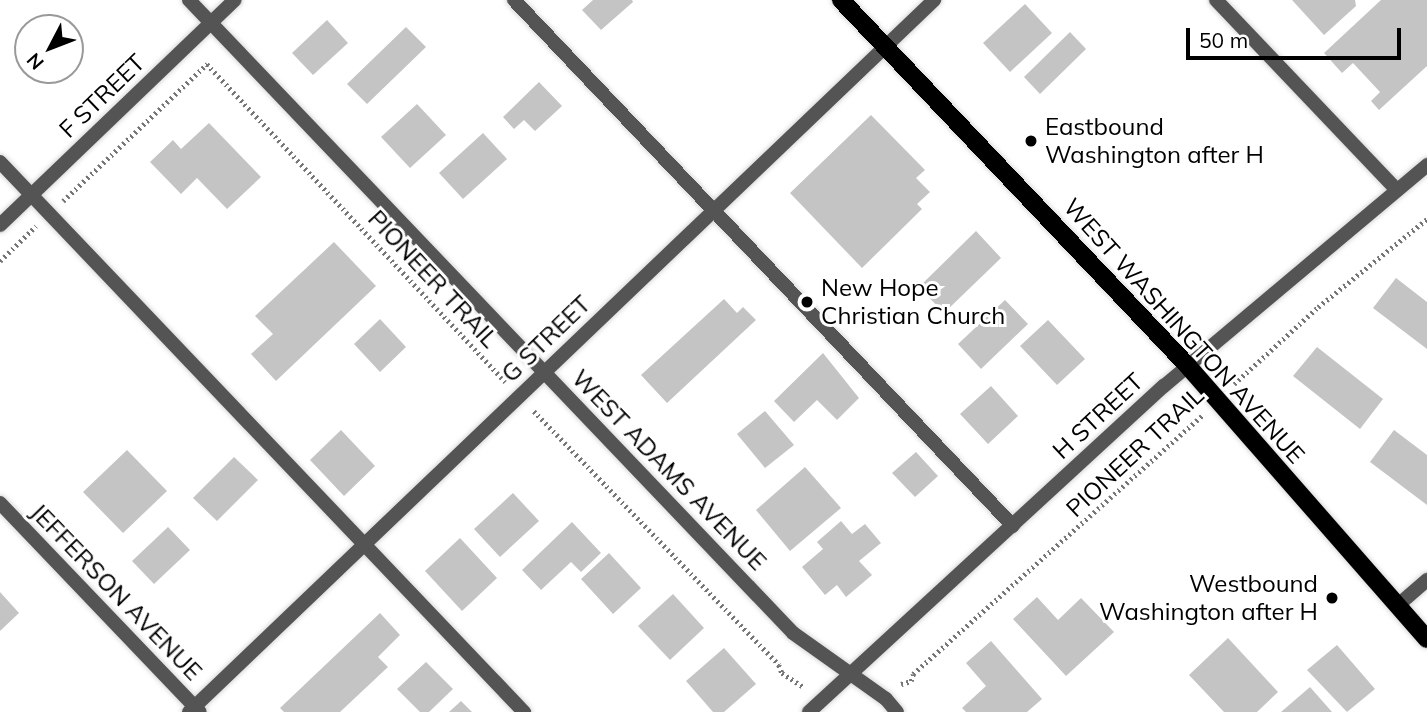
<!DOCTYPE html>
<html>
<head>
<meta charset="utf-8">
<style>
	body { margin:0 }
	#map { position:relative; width:1427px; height:712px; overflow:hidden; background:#fff; font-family:Mulish,sans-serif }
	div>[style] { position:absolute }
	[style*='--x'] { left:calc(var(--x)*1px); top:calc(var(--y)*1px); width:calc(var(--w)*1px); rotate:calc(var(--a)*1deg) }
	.building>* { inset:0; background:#c4c4c4 }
	.path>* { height:4.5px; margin-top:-2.25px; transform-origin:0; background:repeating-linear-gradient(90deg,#767676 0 2px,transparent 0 5.5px) }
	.roads { filter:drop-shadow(0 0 2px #dbdbdb) drop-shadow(0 0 2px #dbdbdb) }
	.service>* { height:14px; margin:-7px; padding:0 7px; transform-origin:7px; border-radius:7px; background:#545454 }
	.minor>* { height:14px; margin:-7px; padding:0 7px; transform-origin:7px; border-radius:7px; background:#545454 }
	.tertiary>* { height:14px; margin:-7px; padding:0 7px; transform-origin:7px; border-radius:7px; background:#545454 }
	.primary>* { height:18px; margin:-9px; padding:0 9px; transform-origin:9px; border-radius:9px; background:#000 }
	.dots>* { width:19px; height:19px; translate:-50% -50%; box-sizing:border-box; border:4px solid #fff; border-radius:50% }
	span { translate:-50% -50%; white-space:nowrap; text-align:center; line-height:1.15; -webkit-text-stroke:6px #fff; paint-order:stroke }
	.street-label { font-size:24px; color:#000 }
	.poi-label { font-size:24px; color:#000 }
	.left { translate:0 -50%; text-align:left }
	.right { translate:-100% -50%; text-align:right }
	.north { position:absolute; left:14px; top:14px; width:70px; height:70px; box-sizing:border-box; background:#fff; border:2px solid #999; border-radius:50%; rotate:228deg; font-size:19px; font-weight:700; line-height:28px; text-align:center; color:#000 }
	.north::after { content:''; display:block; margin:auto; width:24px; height:32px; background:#000; clip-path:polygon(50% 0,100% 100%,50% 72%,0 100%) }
	.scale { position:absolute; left:1186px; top:28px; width:215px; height:32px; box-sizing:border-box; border:4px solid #000; border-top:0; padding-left:9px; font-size:21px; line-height:24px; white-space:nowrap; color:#000; -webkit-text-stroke:5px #fff; paint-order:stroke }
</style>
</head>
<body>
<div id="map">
	<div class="building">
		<i style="clip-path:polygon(593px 0,632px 0,633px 2px,601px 30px,582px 10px)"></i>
		<i style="clip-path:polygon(1292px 0,1355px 0,1356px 6px,1324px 35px)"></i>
		<i style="clip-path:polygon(1381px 0,1427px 0,1427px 66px,1379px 110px,1371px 101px,1380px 92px,1353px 63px,1342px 73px,1324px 53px)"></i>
		<i style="clip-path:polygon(1025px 4px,1052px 33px,1010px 72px,983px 43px)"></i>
		<i style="clip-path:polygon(327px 20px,348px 43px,313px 75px,292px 53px)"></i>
		<i style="clip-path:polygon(406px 27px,426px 47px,367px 104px,347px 84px)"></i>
		<i style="clip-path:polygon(1070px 32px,1086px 49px,1040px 94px,1024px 77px)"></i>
		<i style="clip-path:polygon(539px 82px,562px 106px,535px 131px,524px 120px,514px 129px,503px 117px)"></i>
		<i style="clip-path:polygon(417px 104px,446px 135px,410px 168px,381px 137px)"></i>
		<i style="clip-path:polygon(871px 115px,925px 170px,916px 178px,930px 192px,917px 204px,922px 209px,862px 268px,790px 193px)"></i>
		<i style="clip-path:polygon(209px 123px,261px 177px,227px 209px,197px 178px,181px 194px,150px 162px,173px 140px,181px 149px)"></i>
		<i style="clip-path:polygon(483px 133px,507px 159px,463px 199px,439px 173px)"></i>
		<i style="clip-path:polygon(976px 231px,1001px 258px,944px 313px,919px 287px)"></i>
		<i style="clip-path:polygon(334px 242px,376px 286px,276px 381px,251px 354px,273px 334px,255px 316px)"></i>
		<i style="clip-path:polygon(1396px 278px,1427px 302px,1427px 349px,1373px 308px)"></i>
		<i style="clip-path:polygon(724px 299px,737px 313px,743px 307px,756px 320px,667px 403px,641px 375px)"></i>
		<i style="clip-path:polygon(1005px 300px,1028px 324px,981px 369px,958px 344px)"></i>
		<i style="clip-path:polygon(380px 319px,406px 347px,380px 372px,354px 344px)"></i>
		<i style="clip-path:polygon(1048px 320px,1085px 359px,1057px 385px,1020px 346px)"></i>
		<i style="clip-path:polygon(1317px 347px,1383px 399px,1360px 429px,1293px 376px)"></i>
		<i style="clip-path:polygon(823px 353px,859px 398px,837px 420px,817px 400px,794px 422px,774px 401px)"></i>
		<i style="clip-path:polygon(991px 386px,1018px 416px,988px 444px,960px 414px)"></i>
		<i style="clip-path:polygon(765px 411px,794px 445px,765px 468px,737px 434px)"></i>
		<i style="clip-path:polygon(341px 430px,375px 466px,344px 496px,310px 460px)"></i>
		<i style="clip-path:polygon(1394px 430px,1427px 455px,1427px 505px,1370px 462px)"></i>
		<i style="clip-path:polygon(127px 450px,167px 491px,123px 533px,83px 492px)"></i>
		<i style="clip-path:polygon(916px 452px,938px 476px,915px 497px,892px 473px)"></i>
		<i style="clip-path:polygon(234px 457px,258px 480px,217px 521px,193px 498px)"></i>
		<i style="clip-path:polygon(805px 467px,841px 508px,790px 551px,756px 510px)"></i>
		<i style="clip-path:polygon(513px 493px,539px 521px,500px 557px,474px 529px)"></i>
		<i style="clip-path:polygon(841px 521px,852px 534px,865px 524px,881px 543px,859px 561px,872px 575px,846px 597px,837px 585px,825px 595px,802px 567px,823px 549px,817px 542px)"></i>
		<i style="clip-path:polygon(572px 522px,601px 553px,581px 572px,571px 562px,541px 590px,522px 570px)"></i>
		<i style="clip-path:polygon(168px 527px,190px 550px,154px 584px,132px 561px)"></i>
		<i style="clip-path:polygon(460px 538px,497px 578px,462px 611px,425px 571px)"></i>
		<i style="clip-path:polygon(609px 553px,641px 588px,613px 614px,581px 579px)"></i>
		<i style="clip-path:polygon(0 592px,19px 613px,0 631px)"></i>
		<i style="clip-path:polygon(673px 594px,704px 628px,670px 660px,638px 626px)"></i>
		<i style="clip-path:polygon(1037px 597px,1058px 620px,1081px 598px,1114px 632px,1066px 676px,1013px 619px)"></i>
		<i style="clip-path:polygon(380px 613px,400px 635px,378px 657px,388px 667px,340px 712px,284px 712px,280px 708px)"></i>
		<i style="clip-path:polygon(1228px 638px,1278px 692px,1257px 712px,1224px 712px,1189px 675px)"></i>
		<i style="clip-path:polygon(991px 641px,1042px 699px,1027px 712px,966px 712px,962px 708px,986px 686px,966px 663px)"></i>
		<i style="clip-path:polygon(1337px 645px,1375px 689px,1347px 712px,1307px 670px)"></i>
		<i style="clip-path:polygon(724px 648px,756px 684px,724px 712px,713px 712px,686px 681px)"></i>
		<i style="clip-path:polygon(426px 662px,453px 689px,429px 712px,420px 712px,397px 689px)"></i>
		<i style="clip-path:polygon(1310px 687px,1332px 712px,1281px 712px)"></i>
		<i style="clip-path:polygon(461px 701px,472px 712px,449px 712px)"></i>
	</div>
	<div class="path">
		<i style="--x:63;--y:201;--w:199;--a:-43.6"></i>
		<i style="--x:207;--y:64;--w:436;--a:46.8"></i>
		<i style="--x:0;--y:261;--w:50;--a:-44.2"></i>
		<i style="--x:1234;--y:384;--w:114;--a:-42.5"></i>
		<i style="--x:1318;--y:307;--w:140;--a:-38.9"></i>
		<i style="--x:534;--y:411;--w:353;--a:46"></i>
		<i style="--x:779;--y:665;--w:9;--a:69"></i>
		<i style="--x:782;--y:673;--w:27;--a:33"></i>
		<i style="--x:901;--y:684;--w:10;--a:-17"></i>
		<i style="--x:911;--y:681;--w:7;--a:-74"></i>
		<i style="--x:913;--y:674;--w:389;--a:-41.8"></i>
	</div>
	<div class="roads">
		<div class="service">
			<i style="--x:514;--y:0;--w:725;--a:46.51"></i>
			<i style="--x:0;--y:162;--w:760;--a:46.39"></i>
		</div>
		<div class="minor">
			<i style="--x:189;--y:0;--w:875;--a:46.34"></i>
			<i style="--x:793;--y:633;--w:114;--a:35.4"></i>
			<i style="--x:886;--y:699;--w:17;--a:50"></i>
			<i style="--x:1216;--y:0;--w:262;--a:46.4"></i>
			<i style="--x:0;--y:503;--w:289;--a:46.3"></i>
			<i style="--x:1397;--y:606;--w:40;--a:-41"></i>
			<i style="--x:189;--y:712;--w:1031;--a:-43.7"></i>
		</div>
		<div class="tertiary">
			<i style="--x:0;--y:225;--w:325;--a:-43.8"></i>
			<i style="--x:809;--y:712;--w:482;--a:-42.6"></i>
			<i style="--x:1164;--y:386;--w:344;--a:-40"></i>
		</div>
		<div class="primary">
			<i style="--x:841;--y:0;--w:503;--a:46.53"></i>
			<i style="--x:1187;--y:365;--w:364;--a:48.8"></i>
		</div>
	</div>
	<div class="dots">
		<i style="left:1031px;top:141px;background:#000"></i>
		<i style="left:807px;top:302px;background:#000"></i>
		<i style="left:1332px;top:598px;background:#000"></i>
	</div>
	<div class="street-label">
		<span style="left:102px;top:96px;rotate:-44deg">F STREET</span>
		<span style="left:433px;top:279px;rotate:47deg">PIONEER TRAIL</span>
		<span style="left:1184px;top:331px;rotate:48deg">WEST WASHINGTON AVENUE</span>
		<span style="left:546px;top:339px;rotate:-44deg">G STREET</span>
		<span style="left:1098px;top:416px;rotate:-43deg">H STREET</span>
		<span style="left:1135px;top:452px;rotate:-43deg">PIONEER TRAIL</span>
		<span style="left:669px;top:470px;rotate:46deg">WEST ADAMS AVENUE</span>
		<span style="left:116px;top:592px;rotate:46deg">JEFFERSON AVENUE</span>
	</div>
	<div class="poi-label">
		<span class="left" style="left:1045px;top:141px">Eastbound<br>Washington after H</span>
		<span class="left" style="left:821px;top:302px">New Hope<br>Christian Church</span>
		<span class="right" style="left:1318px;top:598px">Westbound<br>Washington after H</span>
	</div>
	<div class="north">N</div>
	<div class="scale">50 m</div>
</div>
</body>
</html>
